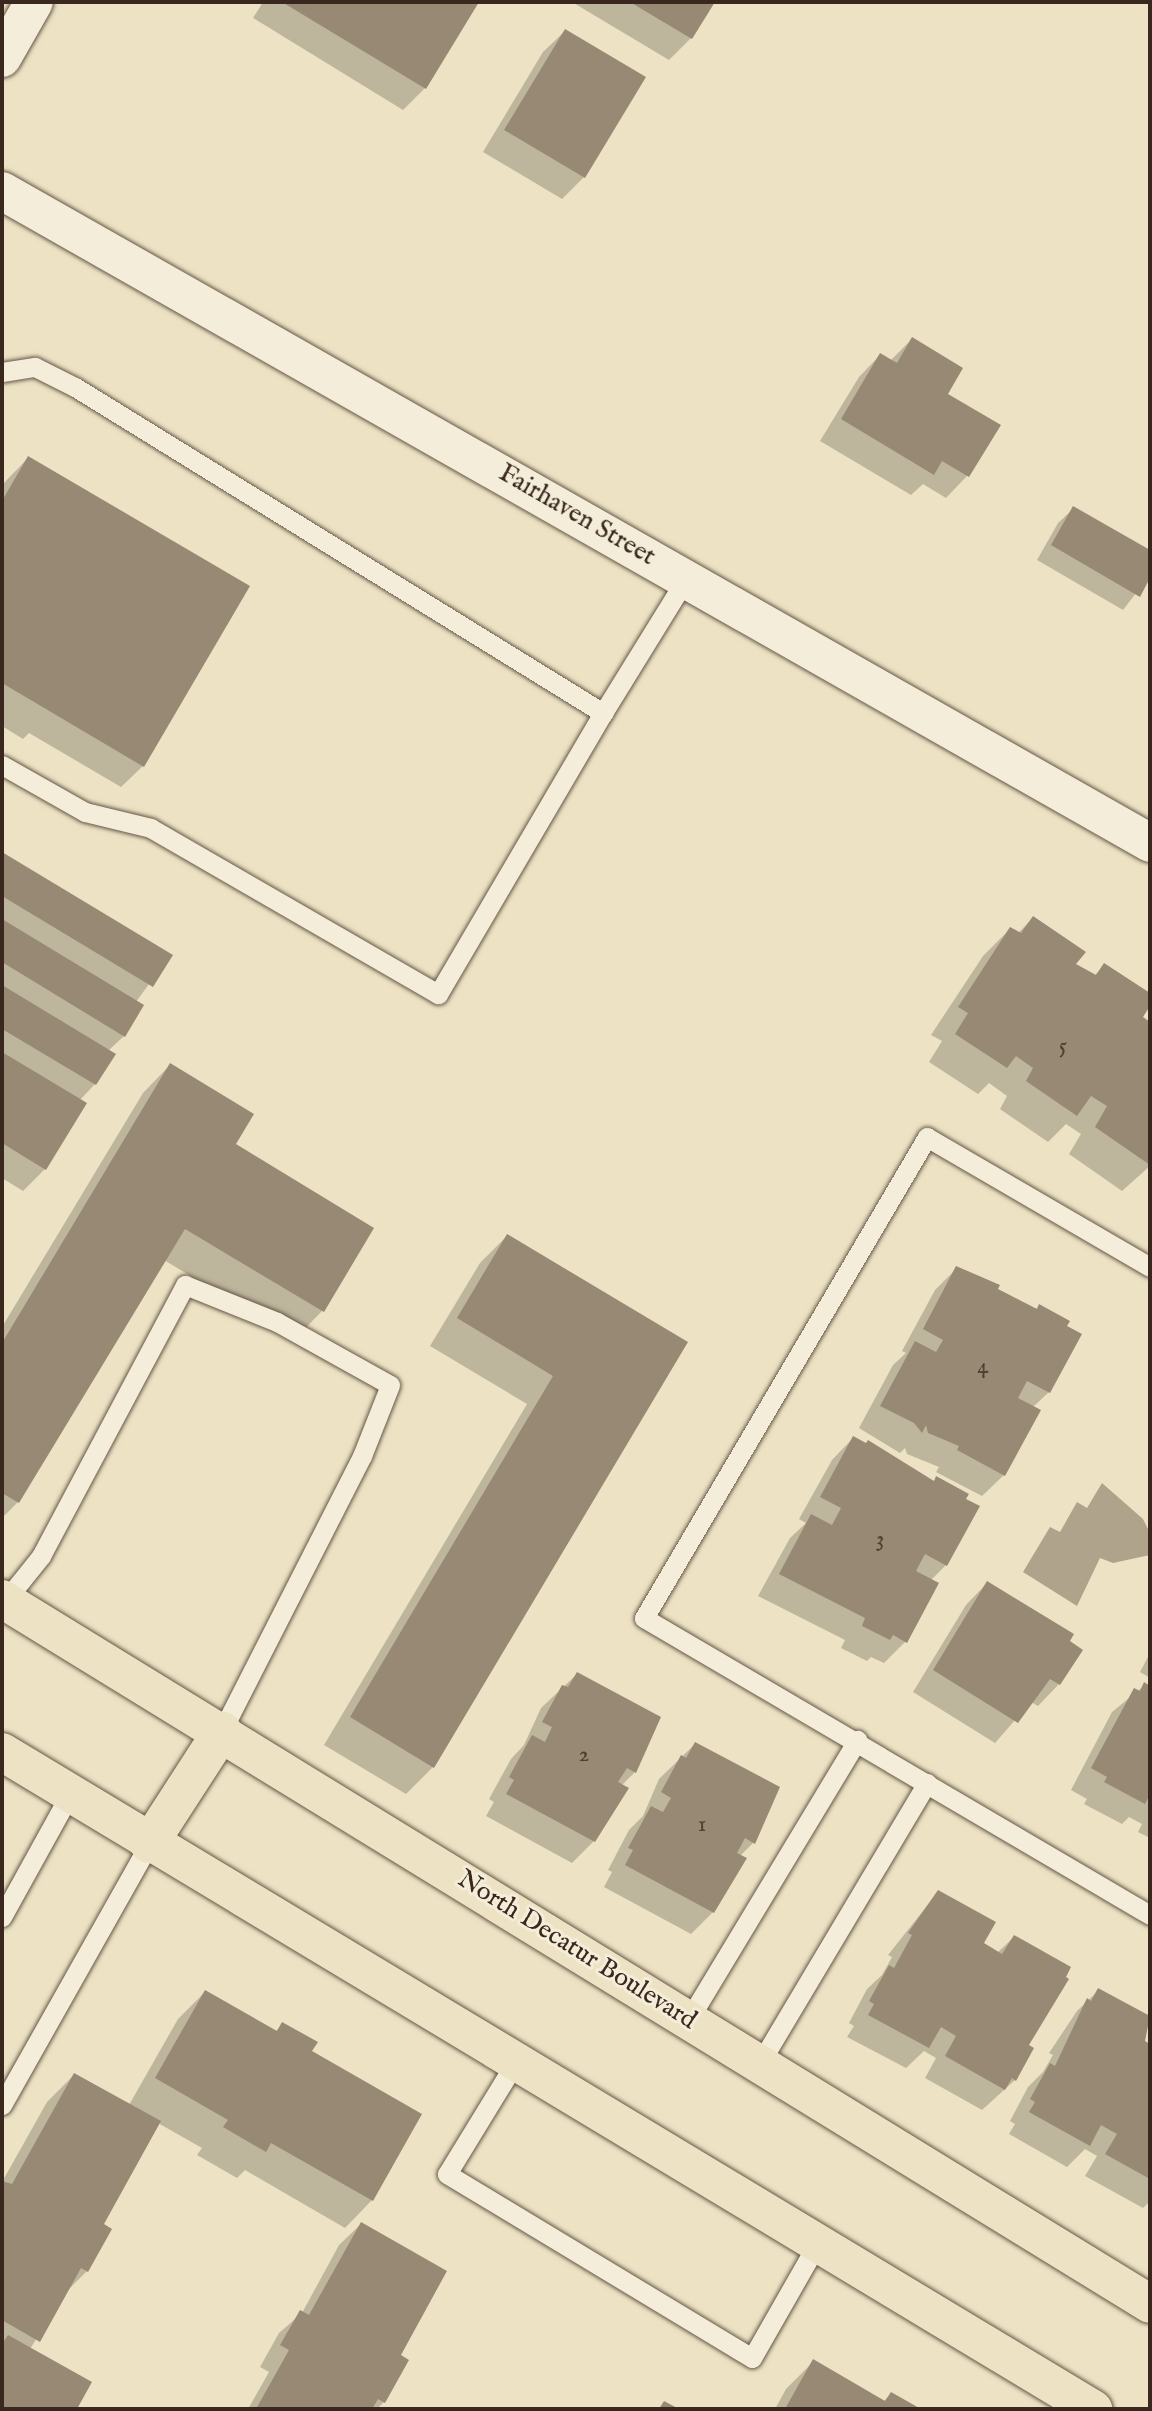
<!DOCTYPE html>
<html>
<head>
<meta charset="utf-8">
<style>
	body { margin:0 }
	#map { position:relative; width:1152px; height:2411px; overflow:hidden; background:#ede3c4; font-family:"IM FELL English",serif }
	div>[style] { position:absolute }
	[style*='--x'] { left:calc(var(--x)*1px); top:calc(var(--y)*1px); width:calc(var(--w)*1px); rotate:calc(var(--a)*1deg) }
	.water>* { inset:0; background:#b0a38b }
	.shadow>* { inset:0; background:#0003 }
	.building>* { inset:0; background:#978974 }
	.roads { filter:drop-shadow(0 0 2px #675647) drop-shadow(0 0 2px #675647) }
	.service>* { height:19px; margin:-9.5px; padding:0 9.5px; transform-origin:9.5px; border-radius:9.5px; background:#f3edd9 }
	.minor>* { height:38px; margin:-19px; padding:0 19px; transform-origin:19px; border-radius:19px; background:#f3edd9 }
	.secondary>* { height:38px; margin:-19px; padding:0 19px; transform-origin:19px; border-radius:19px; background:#f3edd9 }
	.primary>* { height:38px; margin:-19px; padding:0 19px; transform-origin:19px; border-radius:19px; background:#ede3c4 }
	span { translate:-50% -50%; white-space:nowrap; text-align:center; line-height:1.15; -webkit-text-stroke:6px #f3edd9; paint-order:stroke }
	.number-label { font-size:23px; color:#514033 }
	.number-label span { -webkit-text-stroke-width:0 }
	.street-label { font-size:26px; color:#3a271d }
	.frame { position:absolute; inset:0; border:4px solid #3a271d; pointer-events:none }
</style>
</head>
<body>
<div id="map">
	<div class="water">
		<i style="clip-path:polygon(1102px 1483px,1143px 1519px,1150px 1533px,1150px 1555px,1113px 1563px,1100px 1558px,1077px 1606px,1023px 1572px,1050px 1527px,1060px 1532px,1077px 1502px,1087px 1508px)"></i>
	</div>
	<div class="shadow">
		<i style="clip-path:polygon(263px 2px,477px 2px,425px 88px,403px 110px,253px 18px)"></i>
		<i style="clip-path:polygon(572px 2px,713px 2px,691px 38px,669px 60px)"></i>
		<i style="clip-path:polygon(565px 31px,584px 177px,562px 199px,483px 152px,543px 52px)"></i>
		<i style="clip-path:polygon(912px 339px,946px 394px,998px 425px,967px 476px,946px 498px,923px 484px,911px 495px,820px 441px,859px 377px,880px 355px,890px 361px)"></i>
		<i style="clip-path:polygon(28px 458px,143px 766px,121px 787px,29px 733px,23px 739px,2px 726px,2px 485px)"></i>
		<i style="clip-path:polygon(1073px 509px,1150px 552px,1150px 575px,1123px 610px,1037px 560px,1058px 523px)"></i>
		<i style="clip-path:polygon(2px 854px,170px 955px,136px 1002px,124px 1036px,108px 1051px,113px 1054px,95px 1084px,79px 1101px,45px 1169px,23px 1191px,2px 1178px)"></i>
		<i style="clip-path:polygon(1033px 918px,1074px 964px,1094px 976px,1104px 966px,1150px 995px,1141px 1018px,1150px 1024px,1150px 1166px,1122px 1191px,1069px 1154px,1081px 1134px,1066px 1124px,1048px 1142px,1000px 1109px,1007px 1096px,989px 1083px,978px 1094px,929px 1062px,942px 1041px,931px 1035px,983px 956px,1010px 929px,1018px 933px)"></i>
		<i style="clip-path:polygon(170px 1065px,233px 1145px,372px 1228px,322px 1311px,295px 1339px,164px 1260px,18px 1502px,2px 1518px,2px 1327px,143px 1093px)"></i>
		<i style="clip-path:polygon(507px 1236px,686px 1343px,433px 1767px,406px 1794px,324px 1745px,527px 1404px,430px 1346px,480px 1263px)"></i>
		<i style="clip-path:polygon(957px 1268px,1035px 1310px,1039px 1306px,1049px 1392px,1032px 1408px,1004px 1475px,982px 1496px,936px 1472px,939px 1467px,907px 1454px,905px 1448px,900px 1453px,859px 1428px,893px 1365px,906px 1353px,902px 1351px,935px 1290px)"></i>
		<i style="clip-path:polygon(853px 1438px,933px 1482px,937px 1478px,946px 1565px,931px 1580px,905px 1642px,884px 1663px,871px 1657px,867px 1661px,841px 1648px,845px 1640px,758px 1596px,790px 1538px,806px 1523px,799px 1519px,832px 1460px)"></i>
		<i style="clip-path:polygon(987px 1583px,1068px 1642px,1059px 1684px,1038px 1706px,1031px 1702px,995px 1743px,913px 1692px,966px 1605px)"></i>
		<i style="clip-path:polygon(1150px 1653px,1150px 1678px,1140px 1672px)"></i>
		<i style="clip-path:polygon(577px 1674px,635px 1772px,621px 1786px,594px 1841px,572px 1863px,486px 1816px,494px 1802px,489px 1799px,511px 1759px,524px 1745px,541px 1708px)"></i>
		<i style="clip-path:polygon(1145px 1685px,1150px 1688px,1150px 1838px,1138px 1832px,1142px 1824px,1129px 1817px,1122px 1824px,1084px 1804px,1087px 1799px,1071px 1790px,1112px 1712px)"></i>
		<i style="clip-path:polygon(695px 1744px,753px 1843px,740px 1856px,713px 1912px,691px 1934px,604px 1887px,612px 1872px,608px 1870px,629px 1830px,643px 1816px,659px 1779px)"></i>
		<i style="clip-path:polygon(938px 1892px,981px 1944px,997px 1953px,1014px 1937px,1026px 2045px,1015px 2080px,982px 2110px,925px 2078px,936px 2058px,924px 2051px,906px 2068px,847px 2037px,854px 2026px,849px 2023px,867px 1989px,882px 1975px,892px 1957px,888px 1955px)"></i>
		<i style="clip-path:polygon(1099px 1990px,1150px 2018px,1142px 2042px,1150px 2046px,1150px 2201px,1143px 2208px,1085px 2176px,1097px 2156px,1085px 2149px,1067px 2167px,1009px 2134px,1015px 2124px,1010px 2121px,1028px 2087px,1043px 2072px,1053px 2055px,1049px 2053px,1077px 2011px)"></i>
		<i style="clip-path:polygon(205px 1992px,275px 2032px,283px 2024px,310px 2052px,372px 2200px,345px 2228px,245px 2170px,237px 2178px,197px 2155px,202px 2148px,158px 2123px,101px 2225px,87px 2271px,65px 2293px,30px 2349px,90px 2383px,75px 2409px,2px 2409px,2px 2182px,47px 2102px,74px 2075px,129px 2105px,178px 2019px)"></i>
		<i style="clip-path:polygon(361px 2224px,398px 2356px,384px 2402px,377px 2409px,248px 2409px,269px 2372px,260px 2367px,279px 2333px,302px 2313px,339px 2245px)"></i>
		<i style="clip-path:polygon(814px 2361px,883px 2402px,891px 2394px,918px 2409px,775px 2409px,786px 2389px)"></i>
	</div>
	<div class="building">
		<i style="clip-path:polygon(282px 2px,479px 2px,426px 89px)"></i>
		<i style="clip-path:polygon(630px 2px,715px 2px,692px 39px)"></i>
		<i style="clip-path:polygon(565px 29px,646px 77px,585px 178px,504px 130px)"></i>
		<i style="clip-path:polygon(912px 337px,963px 368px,948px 394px,1001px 425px,969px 477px,942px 461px,934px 475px,841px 419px,880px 353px,897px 363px)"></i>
		<i style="clip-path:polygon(28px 456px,250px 586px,144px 767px,2px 683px,2px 501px)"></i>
		<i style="clip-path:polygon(1073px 506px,1150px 550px,1150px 578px,1140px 597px,1051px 545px)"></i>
		<i style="clip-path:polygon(2px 852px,173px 955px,153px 987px,2px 896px)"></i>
		<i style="clip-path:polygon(1033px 916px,1086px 952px,1076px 964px,1096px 975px,1104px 963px,1150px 993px,1150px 1006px,1143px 1017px,1150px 1022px,1150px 1165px,1095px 1127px,1107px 1106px,1091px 1096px,1077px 1116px,1026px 1081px,1033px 1068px,1016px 1056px,1007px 1068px,955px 1034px,968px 1013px,958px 1007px,1010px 927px,1021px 933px)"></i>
		<i style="clip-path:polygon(2px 919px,144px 1005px,125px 1037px,2px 962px)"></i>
		<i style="clip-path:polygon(2px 985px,116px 1054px,96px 1085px,2px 1029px)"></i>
		<i style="clip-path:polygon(2px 1052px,87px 1103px,46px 1170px,2px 1143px)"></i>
		<i style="clip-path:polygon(170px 1063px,254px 1114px,236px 1144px,374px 1228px,324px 1312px,185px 1229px,19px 1503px,2px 1493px,2px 1343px)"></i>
		<i style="clip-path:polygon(507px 1234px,688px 1342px,434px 1768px,350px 1717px,553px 1376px,457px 1318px)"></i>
		<i style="clip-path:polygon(956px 1266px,1000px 1285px,998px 1289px,1037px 1309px,1039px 1304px,1070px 1321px,1067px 1326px,1082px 1334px,1050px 1393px,1027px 1381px,1018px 1398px,1041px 1410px,1005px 1476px,957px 1450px,959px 1446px,928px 1433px,926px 1425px,922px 1433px,914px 1423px,880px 1406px,915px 1341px,936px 1352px,943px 1340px,923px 1329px)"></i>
		<i style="clip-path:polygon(853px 1436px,866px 1443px,868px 1440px,934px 1481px,936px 1476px,969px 1494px,966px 1499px,980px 1506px,947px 1566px,925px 1554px,916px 1571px,939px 1583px,907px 1643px,893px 1635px,890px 1640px,862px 1626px,865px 1618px,779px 1574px,811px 1514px,832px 1525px,841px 1508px,820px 1497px)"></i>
		<i style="clip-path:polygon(987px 1581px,1074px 1634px,1070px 1641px,1083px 1650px,1060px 1685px,1050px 1679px,1018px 1723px,933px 1670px)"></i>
		<i style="clip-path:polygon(577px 1672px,661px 1717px,636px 1773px,627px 1768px,618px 1782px,629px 1788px,595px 1842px,506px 1794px,514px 1780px,509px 1777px,532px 1735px,545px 1742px,552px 1727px,542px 1722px,562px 1685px,568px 1687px)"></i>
		<i style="clip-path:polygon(1144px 1682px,1150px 1686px,1150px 1794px,1145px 1804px,1104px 1782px,1107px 1777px,1091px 1768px,1134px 1688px,1140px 1691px)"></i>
		<i style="clip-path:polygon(695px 1742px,780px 1787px,755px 1844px,745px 1838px,737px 1853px,747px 1858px,714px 1913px,625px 1865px,633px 1850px,628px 1848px,651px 1806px,663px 1812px,671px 1798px,661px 1792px,681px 1755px,686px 1758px)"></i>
		<i style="clip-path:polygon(938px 1890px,996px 1922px,984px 1943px,1002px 1954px,1014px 1935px,1071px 1967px,1066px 1977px,1069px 1979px,1029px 2045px,1034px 2048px,1016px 2081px,1012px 2078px,1005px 2090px,945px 2056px,956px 2036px,941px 2027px,929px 2048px,868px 2015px,874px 2004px,869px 2001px,889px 1965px,894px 1968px,912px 1935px,908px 1933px)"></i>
		<i style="clip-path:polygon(1098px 1988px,1150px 2016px,1145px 2041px,1150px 2044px,1150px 2179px,1105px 2154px,1117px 2134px,1101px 2125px,1090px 2146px,1029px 2112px,1035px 2102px,1030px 2099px,1050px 2063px,1055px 2066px,1087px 1998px,1091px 2001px)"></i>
		<i style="clip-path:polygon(205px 1990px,277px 2031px,282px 2022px,318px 2042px,312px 2051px,422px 2114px,373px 2201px,271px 2143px,266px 2152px,223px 2127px,228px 2120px,155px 2078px)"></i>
		<i style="clip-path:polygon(74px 2073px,161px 2121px,104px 2224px,112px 2229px,88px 2272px,81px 2268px,40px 2342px,2px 2320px,2px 2181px,12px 2184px)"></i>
		<i style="clip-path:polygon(361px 2222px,447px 2271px,401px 2355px,409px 2360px,385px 2403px,378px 2399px,372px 2409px,256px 2409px,289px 2350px,280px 2345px,300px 2310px,309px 2315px)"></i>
		<i style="clip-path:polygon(8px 2335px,92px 2382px,77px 2409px,2px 2409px,2px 2344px)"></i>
		<i style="clip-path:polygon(813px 2359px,885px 2401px,891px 2392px,921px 2409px,785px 2409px)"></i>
		<i style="clip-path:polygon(664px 2401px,679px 2409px,659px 2409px)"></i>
	</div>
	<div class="roads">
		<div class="service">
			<i style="--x:2;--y:372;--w:33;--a:-9"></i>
			<i style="--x:35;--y:367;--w:45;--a:26.6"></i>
			<i style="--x:75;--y:387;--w:621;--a:31.69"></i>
			<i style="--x:603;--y:713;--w:326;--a:120.4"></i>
			<i style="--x:438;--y:994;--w:332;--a:-150"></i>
			<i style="--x:151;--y:828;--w:68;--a:-166.4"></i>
			<i style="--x:85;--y:812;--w:95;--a:-150.5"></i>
			<i style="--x:603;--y:713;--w:160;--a:-58.3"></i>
			<i style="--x:1150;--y:1267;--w:258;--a:-149.8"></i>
			<i style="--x:927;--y:1137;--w:558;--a:120.47"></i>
			<i style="--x:644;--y:1618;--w:587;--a:30.41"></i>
			<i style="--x:5;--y:1601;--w:58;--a:-51.3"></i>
			<i style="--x:41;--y:1556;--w:307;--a:-62"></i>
			<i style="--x:185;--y:1285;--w:99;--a:21.9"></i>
			<i style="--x:277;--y:1322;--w:129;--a:29.1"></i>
			<i style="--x:390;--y:1385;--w:76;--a:111.5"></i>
			<i style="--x:362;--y:1456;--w:309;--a:117"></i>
			<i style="--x:2;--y:1917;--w:141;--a:-61.1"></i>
			<i style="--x:689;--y:2019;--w:326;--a:-58.9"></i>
			<i style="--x:515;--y:2063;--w:130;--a:121.5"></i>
			<i style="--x:447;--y:2174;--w:356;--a:31.1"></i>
			<i style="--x:752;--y:2358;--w:131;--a:-60.3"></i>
			<i style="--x:760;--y:2063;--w:326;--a:-59.2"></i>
			<i style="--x:2;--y:2105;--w:300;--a:-60.6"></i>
		</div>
		<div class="minor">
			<i style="--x:2;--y:191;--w:1320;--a:29.59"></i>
		</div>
		<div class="secondary">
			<i style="--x:2;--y:58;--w:64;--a:-60.3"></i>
		</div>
		<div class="primary">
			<i style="--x:2;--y:1599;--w:1347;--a:31.55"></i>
			<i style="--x:2;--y:1752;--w:1274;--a:31.06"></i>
			<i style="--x:149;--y:1844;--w:135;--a:-57.1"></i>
		</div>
	</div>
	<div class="number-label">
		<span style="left:1063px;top:1047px">5</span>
		<span style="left:983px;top:1367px">4</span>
		<span style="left:880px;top:1540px">3</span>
		<span style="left:584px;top:1755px">2</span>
		<span style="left:702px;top:1825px">1</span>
	</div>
	<div class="street-label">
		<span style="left:577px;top:515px;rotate:30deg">Fairhaven Street</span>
		<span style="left:577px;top:1950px;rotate:32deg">North Decatur Boulevard</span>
	</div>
	<div class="frame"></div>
</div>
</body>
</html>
